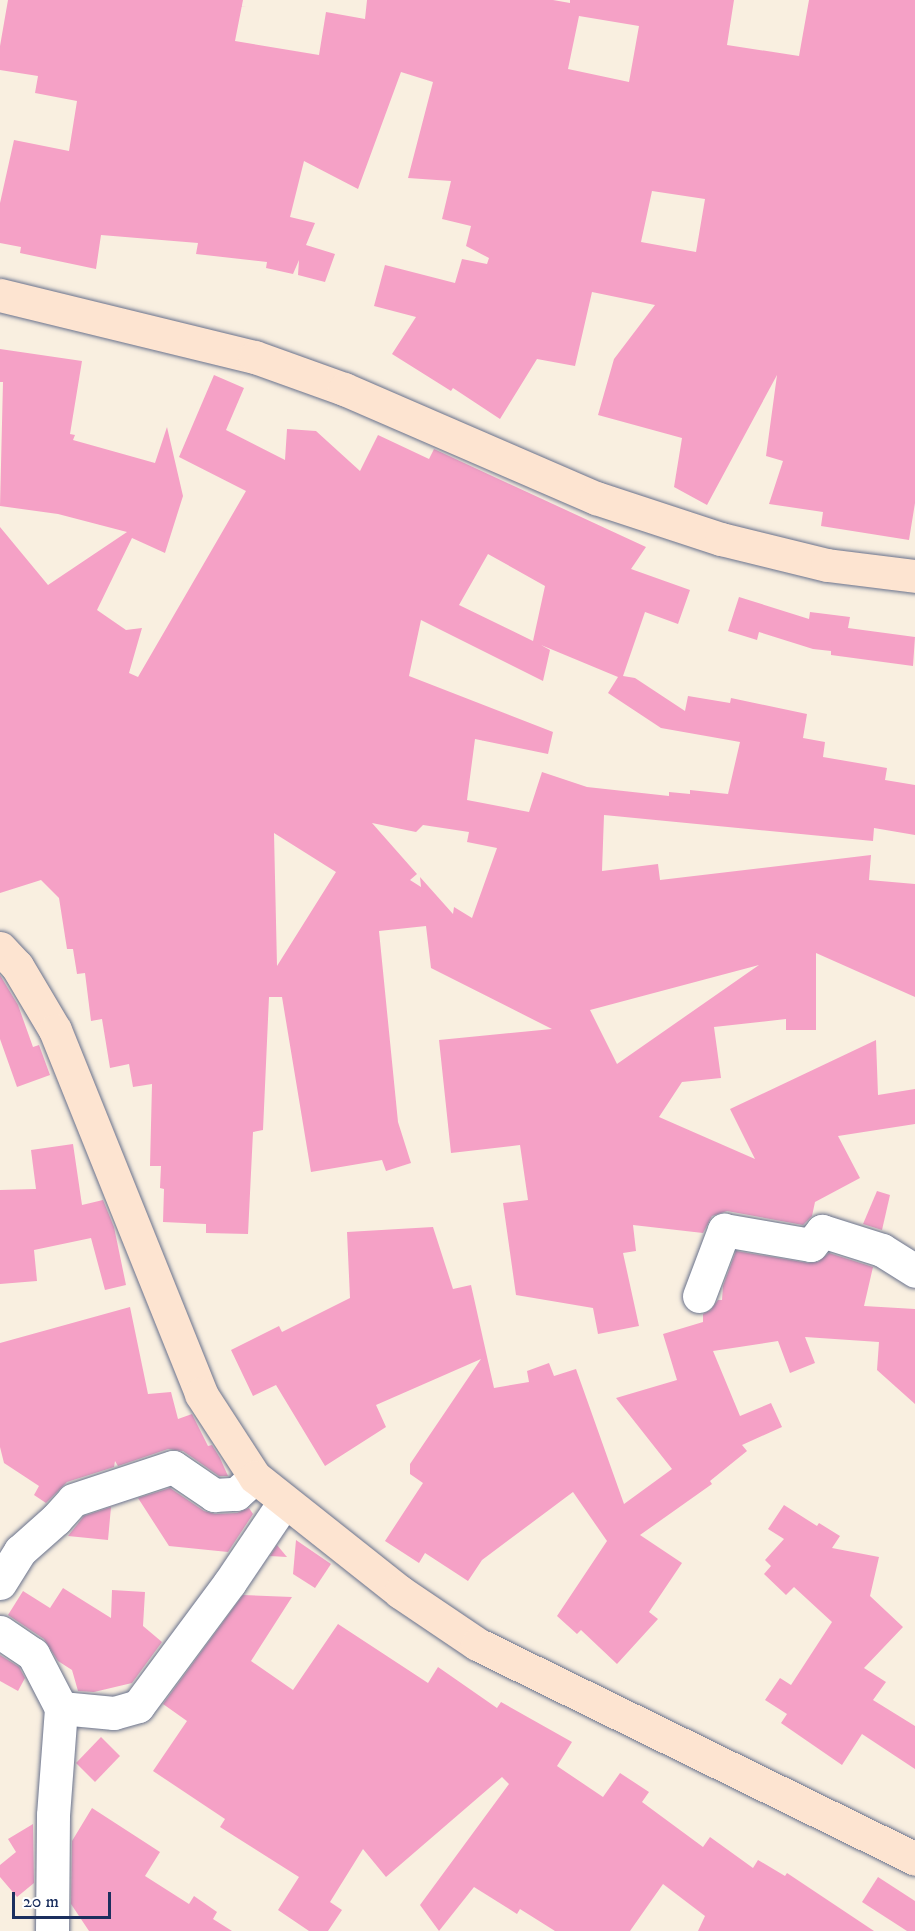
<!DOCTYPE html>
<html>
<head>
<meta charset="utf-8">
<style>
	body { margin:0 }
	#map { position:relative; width:915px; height:1931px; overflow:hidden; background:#f9efe0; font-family:"IM FELL DW Pica",serif }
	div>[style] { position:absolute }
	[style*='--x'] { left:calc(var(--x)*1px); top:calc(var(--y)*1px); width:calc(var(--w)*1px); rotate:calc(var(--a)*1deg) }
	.building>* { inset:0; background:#f5a1c6 }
	.roads { filter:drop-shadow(0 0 2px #69728c) drop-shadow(0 0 2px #69728c) }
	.street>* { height:33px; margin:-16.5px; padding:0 16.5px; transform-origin:16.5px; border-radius:16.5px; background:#fff }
	.secondary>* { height:33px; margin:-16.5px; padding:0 16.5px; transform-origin:16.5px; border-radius:16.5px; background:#fde4d1 }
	span { translate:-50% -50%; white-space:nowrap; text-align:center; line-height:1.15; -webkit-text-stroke:5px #fff; paint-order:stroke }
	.scale { position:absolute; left:12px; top:1892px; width:99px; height:27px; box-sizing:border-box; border:3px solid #1b2f5e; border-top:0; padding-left:8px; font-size:18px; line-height:21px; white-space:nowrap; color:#1b2f5e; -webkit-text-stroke:4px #fff; paint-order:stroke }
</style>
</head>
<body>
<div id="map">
	<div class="building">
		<i style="clip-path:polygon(evenodd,8px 0,243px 0,235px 41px,319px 55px,326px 12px,365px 19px,367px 0,553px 0,570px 3px,570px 0,734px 0,727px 45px,799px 56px,809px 0,915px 0,915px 503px,909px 540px,821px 526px,823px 512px,769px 504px,783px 461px,766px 456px,777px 375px,707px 505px,674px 487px,682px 438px,598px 415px,614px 359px,655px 305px,592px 292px,575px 366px,537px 359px,500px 419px,453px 388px,451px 391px,392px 354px,416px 317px,374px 306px,385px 265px,455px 283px,462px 259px,487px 264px,489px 258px,466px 246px,471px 226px,442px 219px,451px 181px,408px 178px,433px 82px,401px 72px,358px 189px,304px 161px,290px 217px,315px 223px,306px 245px,335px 254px,325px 282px,298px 275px,299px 260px,293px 274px,266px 268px,267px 262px,196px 254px,198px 243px,101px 235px,96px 269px,20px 253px,21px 247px,0 243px,0 203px,14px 140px,69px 151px,77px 101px,35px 93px,38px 76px,0 70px,0 46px,8px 0,579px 16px,639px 26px,629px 82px,568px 69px,579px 16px,8px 0,652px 191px,705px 199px,696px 252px,641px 242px,652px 191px)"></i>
		<i style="clip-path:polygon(evenodd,0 349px,82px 361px,70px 434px,75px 435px,73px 440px,155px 463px,167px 427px,183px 496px,165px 553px,132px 538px,97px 610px,126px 630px,142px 628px,129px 673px,138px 677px,246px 491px,179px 457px,214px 375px,244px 388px,226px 430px,285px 460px,287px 429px,316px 431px,360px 471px,378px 435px,429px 459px,434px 449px,646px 547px,631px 569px,690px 590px,678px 624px,645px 612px,623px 676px,635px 678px,685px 711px,688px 696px,730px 703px,731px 698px,807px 714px,803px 738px,825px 742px,823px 757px,887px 768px,885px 780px,915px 785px,915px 835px,874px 828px,873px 841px,604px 815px,602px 871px,658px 864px,660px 880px,871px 855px,869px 880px,915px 884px,915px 997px,816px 953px,816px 1030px,786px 1030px,786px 1019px,714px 1027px,721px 1078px,682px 1082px,659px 1117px,755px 1159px,730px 1109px,876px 1040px,878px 1095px,915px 1089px,915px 1124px,838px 1136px,860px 1178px,815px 1202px,812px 1216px,803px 1225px,727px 1211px,712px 1216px,703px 1233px,633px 1225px,636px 1251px,623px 1253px,639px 1326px,598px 1334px,593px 1308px,516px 1295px,503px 1203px,528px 1200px,520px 1145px,451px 1153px,439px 1040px,552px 1029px,431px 968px,426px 926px,379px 931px,398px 1122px,411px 1163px,386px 1171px,382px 1160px,311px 1172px,282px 997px,269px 997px,263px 1130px,253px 1132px,248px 1234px,206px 1233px,206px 1224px,163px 1222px,164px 1189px,160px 1188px,161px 1166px,150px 1166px,152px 1084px,133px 1087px,129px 1064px,110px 1068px,102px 1019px,91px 1021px,85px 973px,77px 974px,73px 949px,67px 949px,59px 898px,41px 880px,0 893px,0 527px,48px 585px,127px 532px,58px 514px,0 506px,3px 382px,0 382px,0 349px,488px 554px,545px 586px,533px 641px,459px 605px,488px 554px,0 349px,421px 620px,543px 681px,550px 650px,541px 645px,618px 677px,608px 693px,661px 728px,740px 742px,728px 794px,690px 790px,690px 794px,669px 792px,669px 796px,587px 787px,542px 772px,529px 812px,467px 800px,475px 739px,548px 754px,553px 732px,409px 676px,421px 620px,0 349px,372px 823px,416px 832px,423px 825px,469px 832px,467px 842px,497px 848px,472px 918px,454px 907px,453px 914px,420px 877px,421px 887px,410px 880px,417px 874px,372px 823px,0 349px,274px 833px,336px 872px,277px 966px,274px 833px,0 349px,759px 965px,617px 1064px,590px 1010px,759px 965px)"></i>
		<i style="clip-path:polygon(739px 597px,809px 619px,810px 612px,850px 617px,848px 628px,915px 637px,913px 666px,831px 655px,831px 651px,813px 649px,759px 632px,757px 640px,728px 631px)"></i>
		<i style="clip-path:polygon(0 975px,18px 1005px,33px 1047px,39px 1045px,50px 1075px,17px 1087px,0 1039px)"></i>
		<i style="clip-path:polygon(73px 1144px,82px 1205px,103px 1200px,114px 1227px,126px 1285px,105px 1290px,91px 1238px,34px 1250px,37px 1281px,0 1284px,0 1190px,36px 1189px,31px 1150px)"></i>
		<i style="clip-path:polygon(877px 1191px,890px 1195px,882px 1230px,863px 1224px)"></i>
		<i style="clip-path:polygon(433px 1227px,453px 1289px,471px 1285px,494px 1388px,529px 1382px,527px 1371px,549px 1363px,554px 1376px,576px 1369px,624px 1504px,672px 1469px,616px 1398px,677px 1380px,663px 1334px,703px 1322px,703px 1314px,711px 1310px,718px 1300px,722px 1300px,723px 1286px,736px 1251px,808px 1263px,818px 1262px,829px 1253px,873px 1267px,864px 1306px,915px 1309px,915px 1404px,877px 1370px,879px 1342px,805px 1337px,815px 1363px,790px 1373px,778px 1341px,713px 1351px,740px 1416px,771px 1403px,782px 1427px,742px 1445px,747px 1451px,710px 1481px,712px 1484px,640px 1535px,682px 1563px,649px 1612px,658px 1619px,617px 1664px,581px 1630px,577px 1634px,557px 1616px,607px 1541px,573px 1492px,482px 1560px,468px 1581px,425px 1553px,419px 1563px,385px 1541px,423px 1483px,410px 1474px,410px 1464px,481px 1359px,376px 1405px,386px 1427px,325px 1466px,276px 1385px,253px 1396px,231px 1350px,279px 1326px,282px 1332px,350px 1298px,347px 1232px)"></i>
		<i style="clip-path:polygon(130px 1307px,148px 1394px,171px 1392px,178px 1419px,192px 1414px,208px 1446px,212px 1445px,220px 1458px,228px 1476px,219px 1476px,183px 1451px,168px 1449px,118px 1466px,115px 1461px,114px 1467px,67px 1482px,46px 1503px,34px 1495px,39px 1486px,4px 1463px,0 1447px,0 1343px)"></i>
		<i style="clip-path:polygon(170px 1488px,204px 1511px,215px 1514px,237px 1513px,249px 1508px,253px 1514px,228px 1552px,169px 1546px,138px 1498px)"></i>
		<i style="clip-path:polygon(784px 1505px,817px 1526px,819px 1523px,840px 1536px,832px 1548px,879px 1557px,870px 1596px,903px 1627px,864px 1668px,886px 1682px,873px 1700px,915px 1726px,915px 1769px,862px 1734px,842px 1765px,781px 1723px,787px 1714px,765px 1700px,780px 1678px,791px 1685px,832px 1622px,794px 1587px,786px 1595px,764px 1574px,771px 1566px,765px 1560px,784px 1539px,768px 1529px)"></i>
		<i style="clip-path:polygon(111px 1507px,108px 1540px,68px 1536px,84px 1516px)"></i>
		<i style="clip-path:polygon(296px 1540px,331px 1564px,315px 1588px,293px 1574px)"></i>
		<i style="clip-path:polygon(277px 1545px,287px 1557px,270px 1556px)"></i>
		<i style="clip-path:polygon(63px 1588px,111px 1618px,112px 1590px,145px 1592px,143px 1626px,162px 1642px,132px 1683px,94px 1692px,78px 1691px,72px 1670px,58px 1661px,44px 1639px,8px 1615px,23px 1591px,50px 1608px)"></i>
		<i style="clip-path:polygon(243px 1595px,292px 1597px,251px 1661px,293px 1690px,338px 1624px,428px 1683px,438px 1667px,497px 1708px,501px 1702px,572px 1742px,557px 1766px,603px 1797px,620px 1773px,649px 1792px,642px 1802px,703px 1847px,710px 1837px,753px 1868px,758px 1860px,785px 1876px,787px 1873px,874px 1931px,698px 1931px,705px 1916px,663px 1884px,630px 1931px,555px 1931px,520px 1909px,517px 1914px,474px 1887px,439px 1931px,420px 1905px,509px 1784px,502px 1777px,386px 1877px,363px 1849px,330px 1902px,342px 1910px,328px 1931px,309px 1931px,278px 1910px,299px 1877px,220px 1827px,225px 1819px,153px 1771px,187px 1721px,163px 1704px)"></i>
		<i style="clip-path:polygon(0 1655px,19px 1667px,25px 1678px,18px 1691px,0 1681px)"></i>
		<i style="clip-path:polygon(101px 1737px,120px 1756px,95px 1782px,76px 1763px)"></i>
		<i style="clip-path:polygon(92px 1808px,160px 1852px,145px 1876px,189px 1904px,194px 1896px,217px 1912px,213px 1919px,232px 1931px,89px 1931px,71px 1904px,72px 1841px)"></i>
		<i style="clip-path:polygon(33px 1824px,34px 1883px,17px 1897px,0 1877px,0 1865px,16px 1852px,8px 1839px)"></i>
		<i style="clip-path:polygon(878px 1877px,915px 1901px,915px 1931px,907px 1931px,862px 1902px)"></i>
	</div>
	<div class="roads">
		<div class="street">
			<i style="--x:699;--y:1296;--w:71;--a:-69.3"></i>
			<i style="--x:724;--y:1230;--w:88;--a:9.8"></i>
			<i style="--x:811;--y:1245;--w:18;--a:-52"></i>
			<i style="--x:822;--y:1231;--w:63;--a:17.6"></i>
			<i style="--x:882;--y:1250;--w:39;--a:32"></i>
			<i style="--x:0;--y:1583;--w:38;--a:-58"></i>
			<i style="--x:20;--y:1551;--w:48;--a:-41.6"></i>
			<i style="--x:56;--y:1519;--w:25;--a:-48"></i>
			<i style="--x:73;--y:1500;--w:105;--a:-18.3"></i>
			<i style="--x:173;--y:1467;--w:50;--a:34.3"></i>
			<i style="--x:214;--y:1495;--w:22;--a:-3"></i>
			<i style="--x:236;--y:1494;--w:25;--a:-42"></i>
			<i style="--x:0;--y:1632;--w:40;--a:34"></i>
			<i style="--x:33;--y:1654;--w:61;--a:62.6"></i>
			<i style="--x:61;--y:1708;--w:53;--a:5.4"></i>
			<i style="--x:114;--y:1713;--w:25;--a:-16"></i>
			<i style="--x:138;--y:1706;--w:154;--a:-53.4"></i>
			<i style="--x:230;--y:1582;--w:97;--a:-56"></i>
			<i style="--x:52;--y:1931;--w:116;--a:-89.5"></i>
			<i style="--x:53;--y:1815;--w:107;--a:-85.7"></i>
		</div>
		<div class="secondary">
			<i style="--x:0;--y:295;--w:262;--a:13.7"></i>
			<i style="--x:255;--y:357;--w:95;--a:19.8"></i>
			<i style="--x:344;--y:389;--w:275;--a:23.4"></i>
			<i style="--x:596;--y:498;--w:132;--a:18.2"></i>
			<i style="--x:721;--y:539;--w:109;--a:13.8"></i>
			<i style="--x:827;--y:565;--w:89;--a:7.1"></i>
			<i style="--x:0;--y:948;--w:25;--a:47"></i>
			<i style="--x:17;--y:966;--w:74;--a:59.3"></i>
			<i style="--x:55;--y:1030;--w:392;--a:68.1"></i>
			<i style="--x:201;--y:1394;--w:99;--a:57"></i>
			<i style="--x:255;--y:1477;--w:185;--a:38.4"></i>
			<i style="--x:400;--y:1592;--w:93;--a:34"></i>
			<i style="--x:477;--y:1644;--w:488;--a:26.1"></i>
		</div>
	</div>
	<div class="scale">20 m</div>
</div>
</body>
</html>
